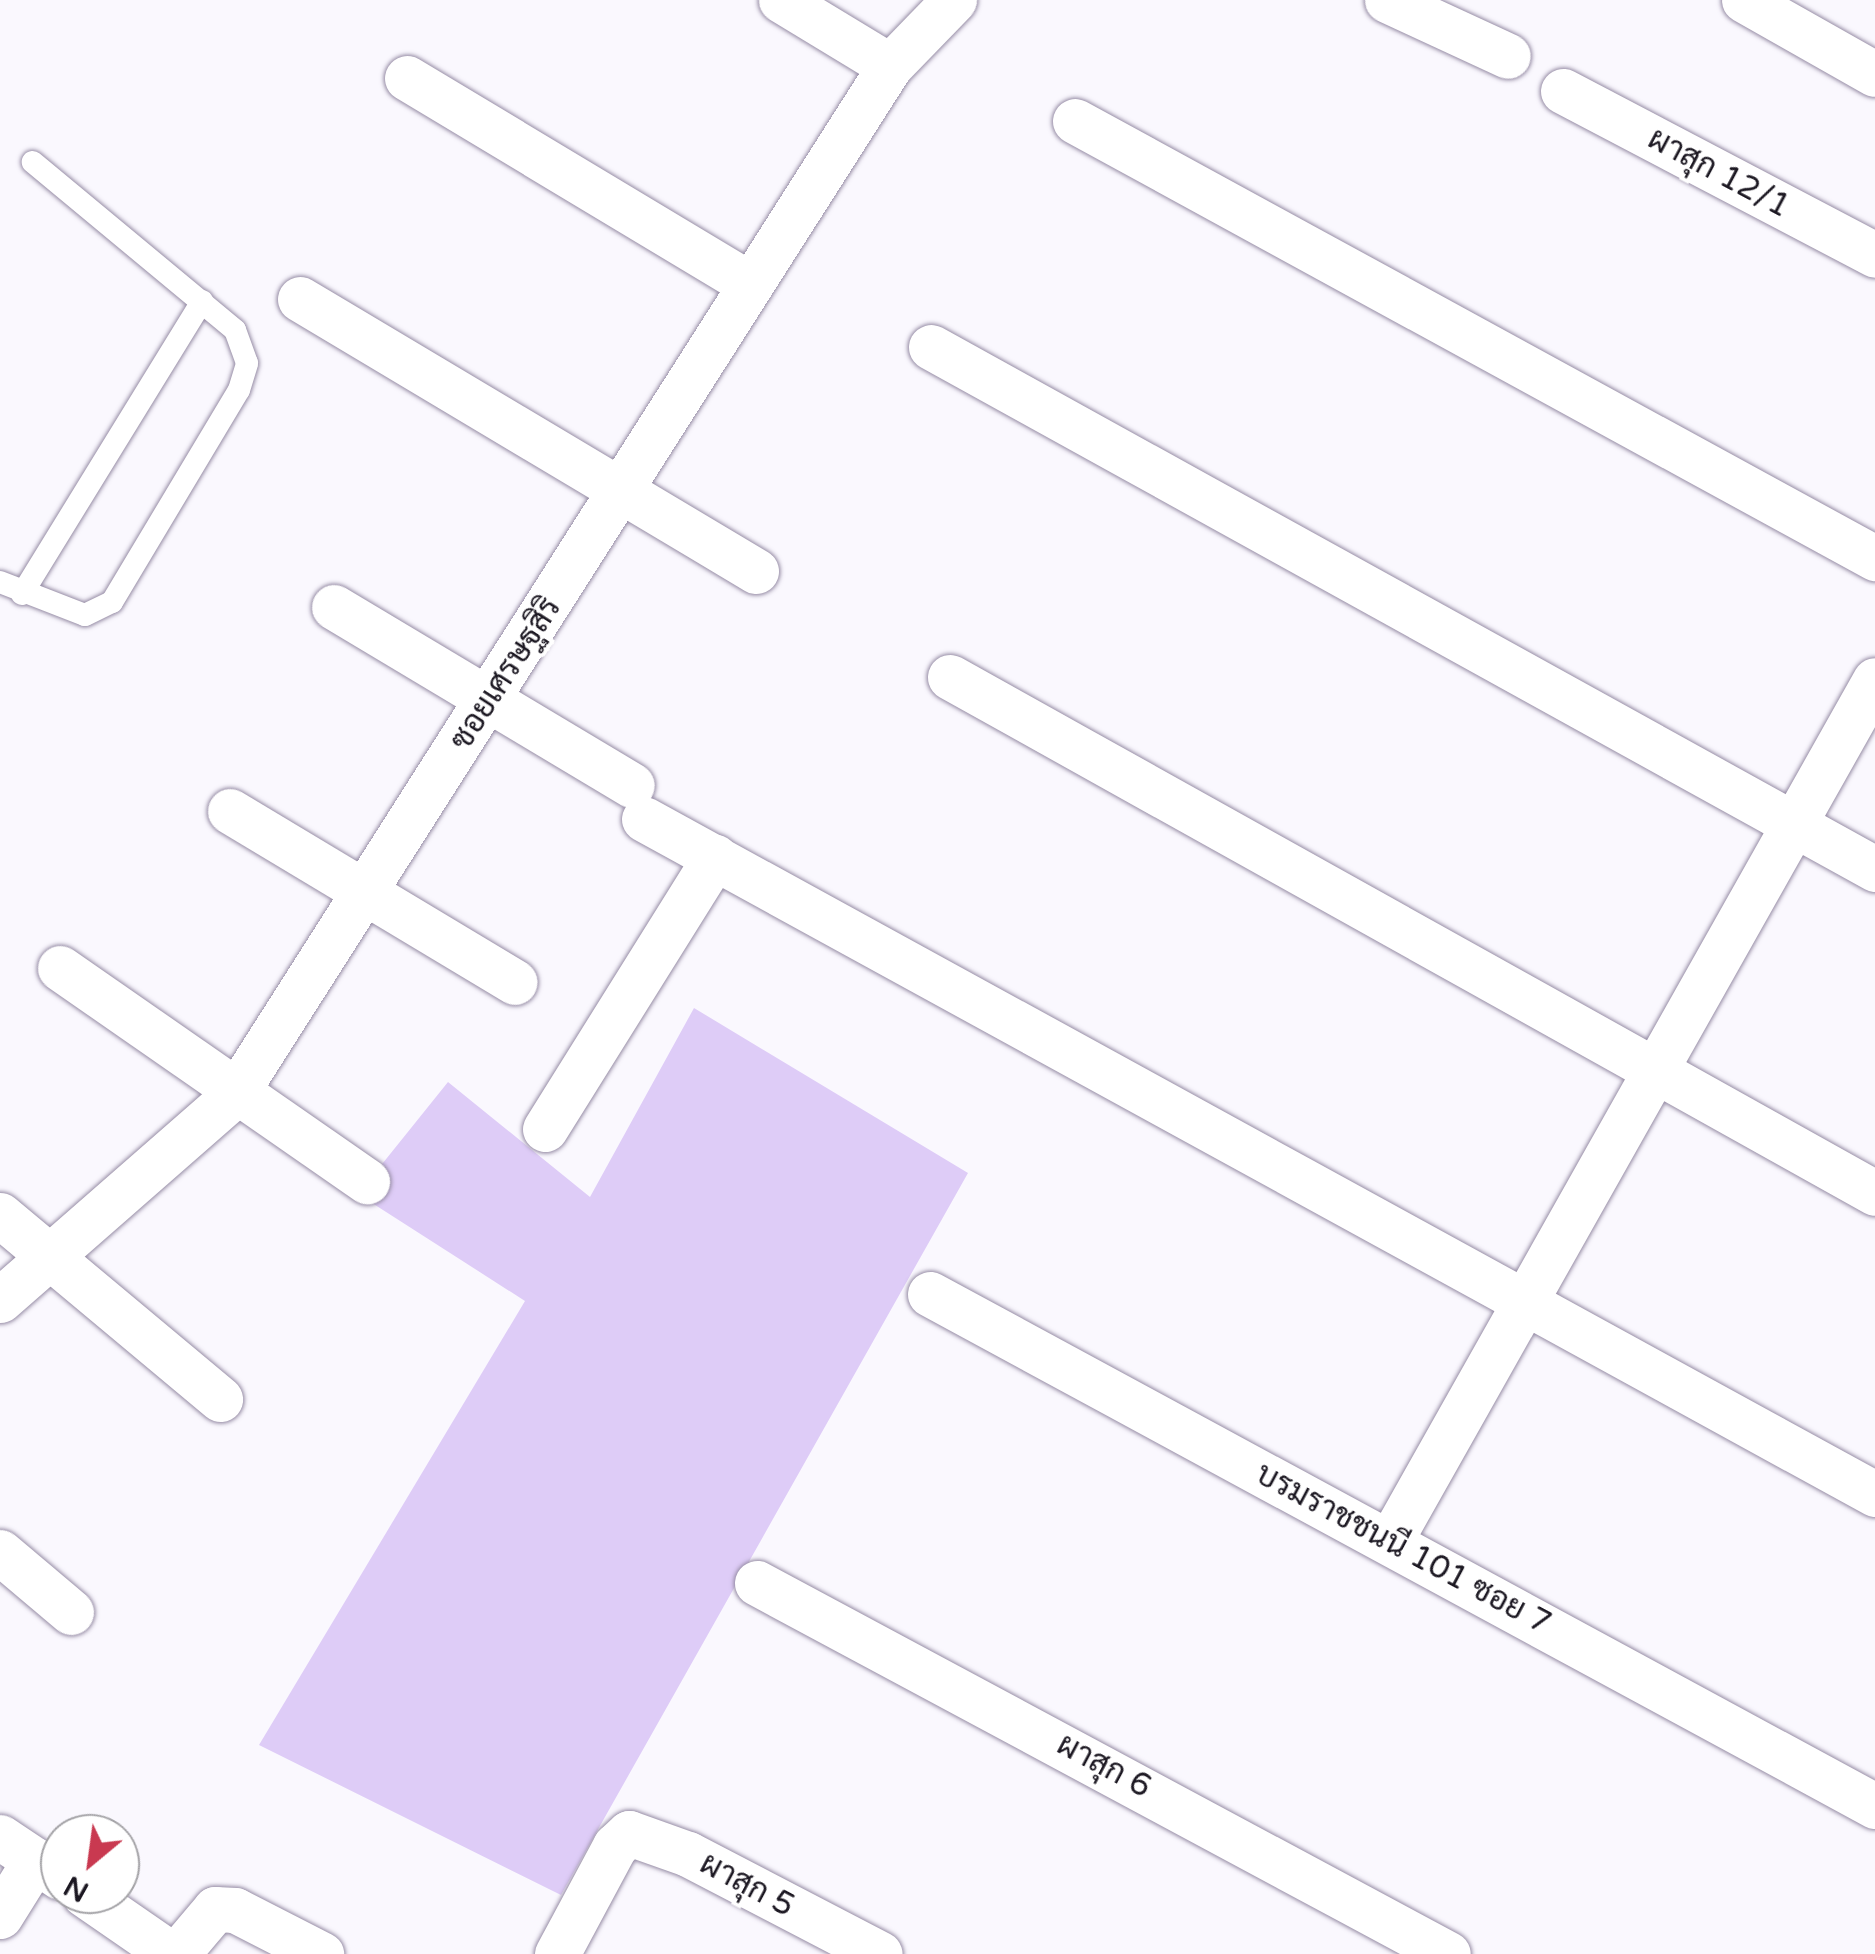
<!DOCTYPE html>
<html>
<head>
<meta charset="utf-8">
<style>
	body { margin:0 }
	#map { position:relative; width:1875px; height:1954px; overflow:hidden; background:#faf8fe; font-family:"Varela Round",Sarabun,sans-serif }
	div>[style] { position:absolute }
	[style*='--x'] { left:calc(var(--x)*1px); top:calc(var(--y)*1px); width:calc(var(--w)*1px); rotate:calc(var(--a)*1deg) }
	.green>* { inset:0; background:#deccf7 }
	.roads { filter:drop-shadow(0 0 2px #968ca5) drop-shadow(0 0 2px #968ca5) }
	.service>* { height:22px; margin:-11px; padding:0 11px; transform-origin:11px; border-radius:11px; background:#fff }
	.minor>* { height:45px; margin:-22.5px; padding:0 22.5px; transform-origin:22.5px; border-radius:22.5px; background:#fff }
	span { translate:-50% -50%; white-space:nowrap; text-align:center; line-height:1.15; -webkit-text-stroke:8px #fff; paint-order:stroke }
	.street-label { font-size:32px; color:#1c1822 }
	.north { position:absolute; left:40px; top:1814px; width:100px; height:100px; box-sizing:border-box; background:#fff; border:2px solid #a4a3a7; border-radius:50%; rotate:209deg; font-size:28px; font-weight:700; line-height:40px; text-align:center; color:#1c1822 }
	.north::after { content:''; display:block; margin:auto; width:35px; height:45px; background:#c93950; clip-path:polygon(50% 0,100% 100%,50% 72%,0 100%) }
</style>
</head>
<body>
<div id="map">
	<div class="green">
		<i style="clip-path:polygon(694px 1008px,968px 1173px,561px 1895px,259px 1745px,525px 1301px,358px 1194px,448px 1082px,590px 1197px)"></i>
	</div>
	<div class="roads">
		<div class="service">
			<i style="--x:0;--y:582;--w:91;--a:21.2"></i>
			<i style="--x:85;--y:615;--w:30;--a:-26"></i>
			<i style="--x:112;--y:602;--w:247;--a:-59.1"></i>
			<i style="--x:239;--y:390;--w:28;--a:-73"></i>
			<i style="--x:247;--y:363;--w:35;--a:-110"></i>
			<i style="--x:235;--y:330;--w:263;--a:-140.3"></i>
			<i style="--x:22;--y:594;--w:344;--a:-58.4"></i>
		</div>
		<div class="minor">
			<i style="--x:781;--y:0;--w:127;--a:31.2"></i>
			<i style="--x:1387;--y:0;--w:133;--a:24.8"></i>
			<i style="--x:1744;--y:0;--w:150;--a:29.5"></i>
			<i style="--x:407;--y:78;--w:401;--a:31"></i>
			<i style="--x:1563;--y:91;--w:352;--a:27.7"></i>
			<i style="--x:1075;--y:121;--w:912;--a:28.65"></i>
			<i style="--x:300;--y:299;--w:531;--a:30.82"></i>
			<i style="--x:931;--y:347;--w:1079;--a:28.94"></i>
			<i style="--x:334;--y:607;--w:347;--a:30.9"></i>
			<i style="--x:950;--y:677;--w:1059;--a:29.15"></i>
			<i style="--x:230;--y:811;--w:332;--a:31"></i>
			<i style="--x:644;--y:819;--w:1404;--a:28.74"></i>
			<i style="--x:60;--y:968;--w:374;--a:34.8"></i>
			<i style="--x:545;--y:1129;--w:321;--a:-58"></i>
			<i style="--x:0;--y:1215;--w:287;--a:39.9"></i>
			<i style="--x:930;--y:1294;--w:1075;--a:28.45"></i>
			<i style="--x:0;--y:1300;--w:313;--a:-41.2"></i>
			<i style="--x:235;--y:1094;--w:1219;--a:-57.5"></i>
			<i style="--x:890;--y:66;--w:92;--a:-45.9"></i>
			<i style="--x:1390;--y:1541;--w:988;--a:-60.61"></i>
			<i style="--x:0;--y:1552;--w:93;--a:40.2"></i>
			<i style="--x:757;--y:1583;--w:784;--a:28.23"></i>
			<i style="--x:0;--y:1837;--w:72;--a:33.7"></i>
			<i style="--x:84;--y:1894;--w:106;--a:34.6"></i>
			<i style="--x:0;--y:1916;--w:66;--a:-58"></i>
			<i style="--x:177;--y:1954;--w:59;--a:-49.8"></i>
			<i style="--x:215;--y:1909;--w:20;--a:3"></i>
			<i style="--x:235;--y:1910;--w:97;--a:27.1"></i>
			<i style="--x:557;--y:1954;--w:123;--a:-61.8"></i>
			<i style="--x:615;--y:1846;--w:19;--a:-43"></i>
			<i style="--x:629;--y:1833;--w:63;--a:19.6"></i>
			<i style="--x:688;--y:1854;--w:216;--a:27.5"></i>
		</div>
	</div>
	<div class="street-label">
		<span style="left:1719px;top:173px;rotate:28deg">ผาสุก 12/1</span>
		<span style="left:506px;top:674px;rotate:-57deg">ซอยเศรษฐสิริ</span>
		<span style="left:1403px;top:1549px;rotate:28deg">บรมราชชนนี 101 ซอย 7</span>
		<span style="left:1104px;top:1766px;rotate:28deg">ผาสุก 6</span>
		<span style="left:747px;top:1885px;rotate:28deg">ผาสุก 5</span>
	</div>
	<div class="north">N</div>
</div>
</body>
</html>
